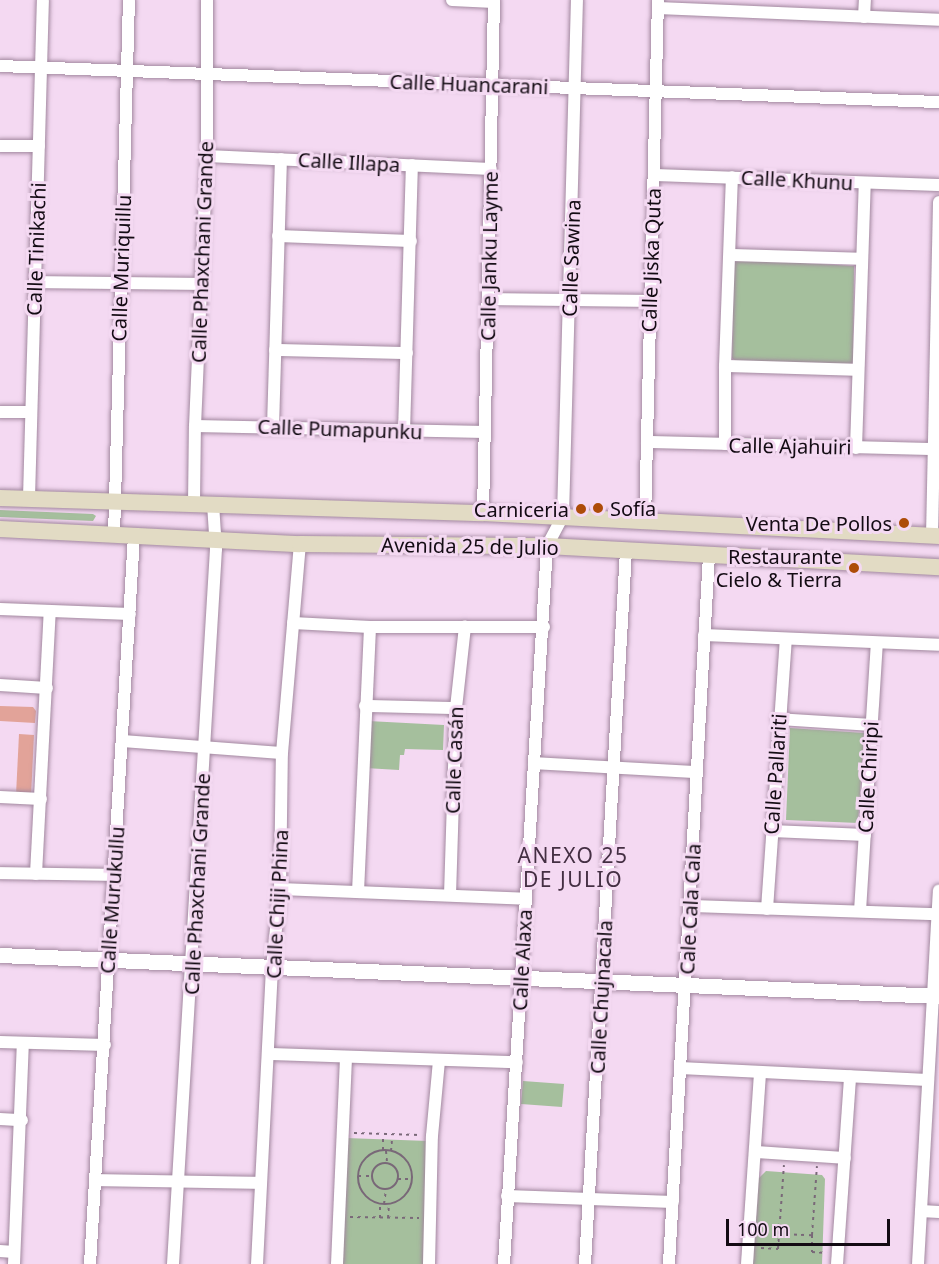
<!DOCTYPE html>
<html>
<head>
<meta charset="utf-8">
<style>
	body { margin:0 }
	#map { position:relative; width:939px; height:1264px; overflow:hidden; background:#f4d9f2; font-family:"Noto Sans",sans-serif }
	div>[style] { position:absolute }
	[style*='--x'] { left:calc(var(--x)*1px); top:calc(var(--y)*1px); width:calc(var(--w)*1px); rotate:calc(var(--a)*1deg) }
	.green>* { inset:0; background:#a5bf9d }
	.building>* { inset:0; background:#e2a399 }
	.path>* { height:2px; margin-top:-1px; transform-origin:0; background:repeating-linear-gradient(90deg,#796878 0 3px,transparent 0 7.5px) }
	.path>.ring { margin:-1px; padding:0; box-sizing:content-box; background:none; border:2px solid #796878; border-radius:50% }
	.roads { filter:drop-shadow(0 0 2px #a2889f) drop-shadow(0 0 2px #a2889f) }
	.minor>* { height:12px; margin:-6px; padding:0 6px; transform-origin:6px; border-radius:6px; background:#fff }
	.tertiary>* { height:15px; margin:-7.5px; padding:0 7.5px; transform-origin:7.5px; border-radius:7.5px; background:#fff }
	.secondary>* { height:16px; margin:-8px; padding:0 8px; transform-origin:8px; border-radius:8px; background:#e2dbc4 }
	.dots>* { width:16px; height:16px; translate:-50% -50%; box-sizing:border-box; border:3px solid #f4d9f2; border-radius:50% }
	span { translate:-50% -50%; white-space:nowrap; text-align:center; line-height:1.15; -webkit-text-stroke:6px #f4d9f2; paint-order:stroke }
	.street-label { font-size:20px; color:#130b13 }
	.poi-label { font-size:20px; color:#130b13 }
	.left { translate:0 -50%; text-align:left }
	.right { translate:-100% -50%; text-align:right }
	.neighbourhood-label { font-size:21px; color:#442f43; letter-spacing:1.5px }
	.scale { position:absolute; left:726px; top:1219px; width:164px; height:27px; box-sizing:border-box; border:3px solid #130b13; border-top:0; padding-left:8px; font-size:18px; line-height:21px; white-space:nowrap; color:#130b13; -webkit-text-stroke:4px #f4d9f2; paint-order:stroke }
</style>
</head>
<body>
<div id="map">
	<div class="green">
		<i style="clip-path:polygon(738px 259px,854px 266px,853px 365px,737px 362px,732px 358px,734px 262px)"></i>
		<i style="clip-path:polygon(0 510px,93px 514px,96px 516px,93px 521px,0 517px)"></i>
		<i style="clip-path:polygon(368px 721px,444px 725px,443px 750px,405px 749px,404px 755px,400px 755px,399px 770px,365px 768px)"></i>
		<i style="clip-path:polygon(790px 728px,864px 733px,858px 823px,786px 820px)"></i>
		<i style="clip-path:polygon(523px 1081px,564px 1084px,562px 1107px,521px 1104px)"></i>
		<i style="clip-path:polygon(346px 1138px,428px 1141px,423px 1264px,341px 1264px)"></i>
		<i style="clip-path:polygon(766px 1171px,822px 1175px,825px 1179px,822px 1264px,752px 1264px,758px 1179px)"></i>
	</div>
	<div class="building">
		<i style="clip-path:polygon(0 706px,33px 707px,36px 711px,35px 723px,0 721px)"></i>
		<i style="clip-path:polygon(19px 734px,34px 735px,31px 796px,16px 795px)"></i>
	</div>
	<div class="path">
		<i style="--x:354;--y:1133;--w:66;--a:1.7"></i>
		<i style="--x:383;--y:1150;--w:11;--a:-90"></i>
		<i class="ring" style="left:358px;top:1150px;width:52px;height:52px"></i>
		<i style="--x:386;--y:1151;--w:12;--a:85"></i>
		<i style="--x:391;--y:1151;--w:12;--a:-85"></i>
		<i class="ring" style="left:372px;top:1163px;width:24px;height:24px"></i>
		<i style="--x:358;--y:1176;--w:14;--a:0"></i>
		<i style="--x:398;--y:1179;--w:12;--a:0"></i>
		<i style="--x:384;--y:1204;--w:15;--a:-82"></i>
		<i style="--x:350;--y:1217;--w:69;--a:0.8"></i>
		<i style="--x:380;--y:1218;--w:15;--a:-90"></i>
		<i style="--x:388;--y:1218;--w:15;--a:-86"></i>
		<i style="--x:779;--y:1234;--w:69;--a:-85.9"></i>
		<i style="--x:812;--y:1235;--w:69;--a:-85.9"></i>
		<i style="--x:761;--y:1248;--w:17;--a:3"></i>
		<i style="--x:778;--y:1249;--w:15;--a:-86"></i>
		<i style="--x:779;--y:1234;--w:33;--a:2"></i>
		<i style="--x:812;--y:1235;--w:17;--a:90"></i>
		<i style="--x:812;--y:1252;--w:15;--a:4"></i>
	</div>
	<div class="roads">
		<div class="minor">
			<i style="--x:452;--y:0;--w:42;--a:2.7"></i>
			<i style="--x:658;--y:8;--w:281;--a:2.4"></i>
			<i style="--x:864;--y:17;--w:17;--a:-87"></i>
			<i style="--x:0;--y:66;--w:940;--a:2.2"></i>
			<i style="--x:0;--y:146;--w:39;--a:0"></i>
			<i style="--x:207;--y:156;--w:284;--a:2.6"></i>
			<i style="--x:654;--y:175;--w:285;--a:2"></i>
			<i style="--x:278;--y:236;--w:133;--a:2.2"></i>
			<i style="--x:730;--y:255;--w:132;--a:1.7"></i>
			<i style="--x:35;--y:282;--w:165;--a:0.7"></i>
			<i style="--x:488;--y:299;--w:161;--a:0.7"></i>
			<i style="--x:275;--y:350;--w:132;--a:1.3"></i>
			<i style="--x:725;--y:366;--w:132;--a:1.7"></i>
			<i style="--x:0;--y:412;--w:31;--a:0"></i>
			<i style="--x:195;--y:426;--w:290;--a:1.2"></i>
			<i style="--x:273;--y:427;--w:268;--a:-88.3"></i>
			<i style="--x:404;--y:432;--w:267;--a:-88.3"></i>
			<i style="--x:647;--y:442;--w:287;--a:1.4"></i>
			<i style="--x:725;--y:444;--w:78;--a:-90"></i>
			<i style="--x:725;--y:366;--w:189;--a:-87.9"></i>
			<i style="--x:856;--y:448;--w:265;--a:-88.1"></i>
			<i style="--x:29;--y:498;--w:498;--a:-88.4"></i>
			<i style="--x:194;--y:503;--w:77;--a:-89.3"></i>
			<i style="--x:195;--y:426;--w:270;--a:-87.5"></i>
			<i style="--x:207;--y:156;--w:156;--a:-90"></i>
			<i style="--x:483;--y:513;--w:513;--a:-88.77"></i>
			<i style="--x:645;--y:520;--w:520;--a:-88.57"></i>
			<i style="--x:114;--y:536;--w:536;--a:-88.4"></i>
			<i style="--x:932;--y:536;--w:334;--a:-88.8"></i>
			<i style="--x:0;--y:609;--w:130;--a:2.2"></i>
			<i style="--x:293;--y:623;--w:77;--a:3"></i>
			<i style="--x:370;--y:627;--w:174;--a:0"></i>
			<i style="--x:704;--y:635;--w:235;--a:2.4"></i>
			<i style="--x:0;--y:685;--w:47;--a:3.7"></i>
			<i style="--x:365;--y:706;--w:91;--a:1.3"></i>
			<i style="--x:778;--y:719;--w:92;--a:3.7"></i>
			<i style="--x:122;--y:741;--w:160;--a:4.3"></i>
			<i style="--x:534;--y:763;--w:163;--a:3.2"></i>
			<i style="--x:0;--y:797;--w:41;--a:2.8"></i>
			<i style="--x:772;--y:831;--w:93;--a:2.5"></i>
			<i style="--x:0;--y:873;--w:113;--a:1"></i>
			<i style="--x:36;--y:874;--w:263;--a:-87"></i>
			<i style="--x:280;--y:889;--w:246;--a:2.3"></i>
			<i style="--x:358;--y:892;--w:265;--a:-87.4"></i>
			<i style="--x:450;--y:895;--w:187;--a:-88.2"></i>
			<i style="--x:456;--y:708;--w:82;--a:-83.7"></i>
			<i style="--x:691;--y:906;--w:247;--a:1.9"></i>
			<i style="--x:767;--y:909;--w:270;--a:-86"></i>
			<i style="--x:860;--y:911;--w:268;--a:-86.4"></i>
			<i style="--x:0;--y:1042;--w:105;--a:1.6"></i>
			<i style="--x:270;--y:1054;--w:247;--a:1.9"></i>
			<i style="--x:681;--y:1068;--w:246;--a:2.8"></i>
			<i style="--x:0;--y:1119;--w:22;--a:3"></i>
			<i style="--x:755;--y:1152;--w:90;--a:3.8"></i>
			<i style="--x:97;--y:1180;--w:164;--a:1"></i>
			<i style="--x:507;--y:1196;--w:166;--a:2.1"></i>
			<i style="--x:921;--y:1211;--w:18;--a:3"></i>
			<i style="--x:0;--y:1251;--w:14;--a:4"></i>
			<i style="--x:14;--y:1264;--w:220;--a:-87.7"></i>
			<i style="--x:90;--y:1264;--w:729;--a:-86.54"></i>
			<i style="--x:173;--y:1264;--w:716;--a:-86.56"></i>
			<i style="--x:216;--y:549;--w:45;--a:-93.8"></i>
			<i style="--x:257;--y:1264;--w:296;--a:-87.1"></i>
			<i style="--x:272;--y:968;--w:79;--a:-84.2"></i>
			<i style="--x:280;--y:889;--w:136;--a:-89.2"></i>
			<i style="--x:282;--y:753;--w:210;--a:-85.1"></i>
			<i style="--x:337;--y:1264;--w:207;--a:-87.5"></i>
			<i style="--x:429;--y:1264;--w:128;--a:-88.7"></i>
			<i style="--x:432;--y:1136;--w:76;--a:-84.7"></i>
			<i style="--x:504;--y:1264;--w:719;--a:-86.57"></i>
			<i style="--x:547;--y:546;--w:34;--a:-62"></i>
			<i style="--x:563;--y:516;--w:516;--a:-88.45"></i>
			<i style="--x:585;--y:1264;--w:715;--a:-86.71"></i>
			<i style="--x:669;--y:1264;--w:710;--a:-86.77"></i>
			<i style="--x:747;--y:1264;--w:192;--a:-86.1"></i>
			<i style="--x:837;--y:1264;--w:188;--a:-86"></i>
			<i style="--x:918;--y:1264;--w:374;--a:-86.8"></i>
		</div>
		<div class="tertiary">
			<i style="--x:0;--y:955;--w:940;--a:2.5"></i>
		</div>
		<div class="secondary">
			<i style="--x:0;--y:498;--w:483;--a:1.8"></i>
			<i style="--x:483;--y:513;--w:457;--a:2.9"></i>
			<i style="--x:0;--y:529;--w:300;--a:2.9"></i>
			<i style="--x:300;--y:544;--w:247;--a:0.5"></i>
			<i style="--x:547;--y:546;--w:393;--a:3.1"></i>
		</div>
	</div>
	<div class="dots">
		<i style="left:598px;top:508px;background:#ad4c08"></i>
		<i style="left:581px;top:509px;background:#ad4c08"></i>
		<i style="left:904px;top:523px;background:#ad4c08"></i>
		<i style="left:854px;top:568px;background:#ad4c08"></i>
	</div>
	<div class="street-label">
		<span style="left:469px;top:84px;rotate:2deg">Calle Huancarani</span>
		<span style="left:349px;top:162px;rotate:3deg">Calle Illapa</span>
		<span style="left:797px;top:180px;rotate:3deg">Calle Khunu</span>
		<span style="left:36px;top:249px;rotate:-88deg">Calle Tinikachi</span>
		<span style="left:202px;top:252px;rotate:-88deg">Calle Phaxchani Grande</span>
		<span style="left:489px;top:256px;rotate:-89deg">Calle Janku Layme</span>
		<span style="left:571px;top:258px;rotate:-88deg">Calle Sawina</span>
		<span style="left:651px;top:260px;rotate:-88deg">Calle Jiska Quta</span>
		<span style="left:121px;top:268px;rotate:-88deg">Calle Muriquillu</span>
		<span style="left:340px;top:429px;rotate:2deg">Calle Pumapunku</span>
		<span style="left:790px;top:446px;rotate:1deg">Calle Ajahuiri</span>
		<span style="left:470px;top:546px;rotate:1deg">Avenida 25 de Julio</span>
		<span style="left:454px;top:760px;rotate:-88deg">Calle Casán</span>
		<span style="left:775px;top:774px;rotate:-86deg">Calle Pallariti</span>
		<span style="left:868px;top:777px;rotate:-87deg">Calle Chiripi</span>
		<span style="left:197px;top:884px;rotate:-87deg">Calle Phaxchani Grande</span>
		<span style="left:112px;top:900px;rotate:-86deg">Calle Murukullu</span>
		<span style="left:277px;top:904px;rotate:-87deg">Calle Chiji Phina</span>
		<span style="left:690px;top:909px;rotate:-87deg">Cale Cala Cala</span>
		<span style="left:522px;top:960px;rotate:-87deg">Calle Alaxa</span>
		<span style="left:601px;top:997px;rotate:-87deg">Calle Chujnacala</span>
	</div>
	<div class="poi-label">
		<span class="left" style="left:610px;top:508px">Sofía</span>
		<span class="right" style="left:569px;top:509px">Carniceria</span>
		<span class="right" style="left:892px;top:523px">Venta De Pollos</span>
		<span class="right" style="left:842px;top:568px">Restaurante<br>Cielo &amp; Tierra</span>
	</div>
	<div class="neighbourhood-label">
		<span style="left:573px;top:867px">ANEXO 25<br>DE JULIO</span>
	</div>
	<div class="scale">100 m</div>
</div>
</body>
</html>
